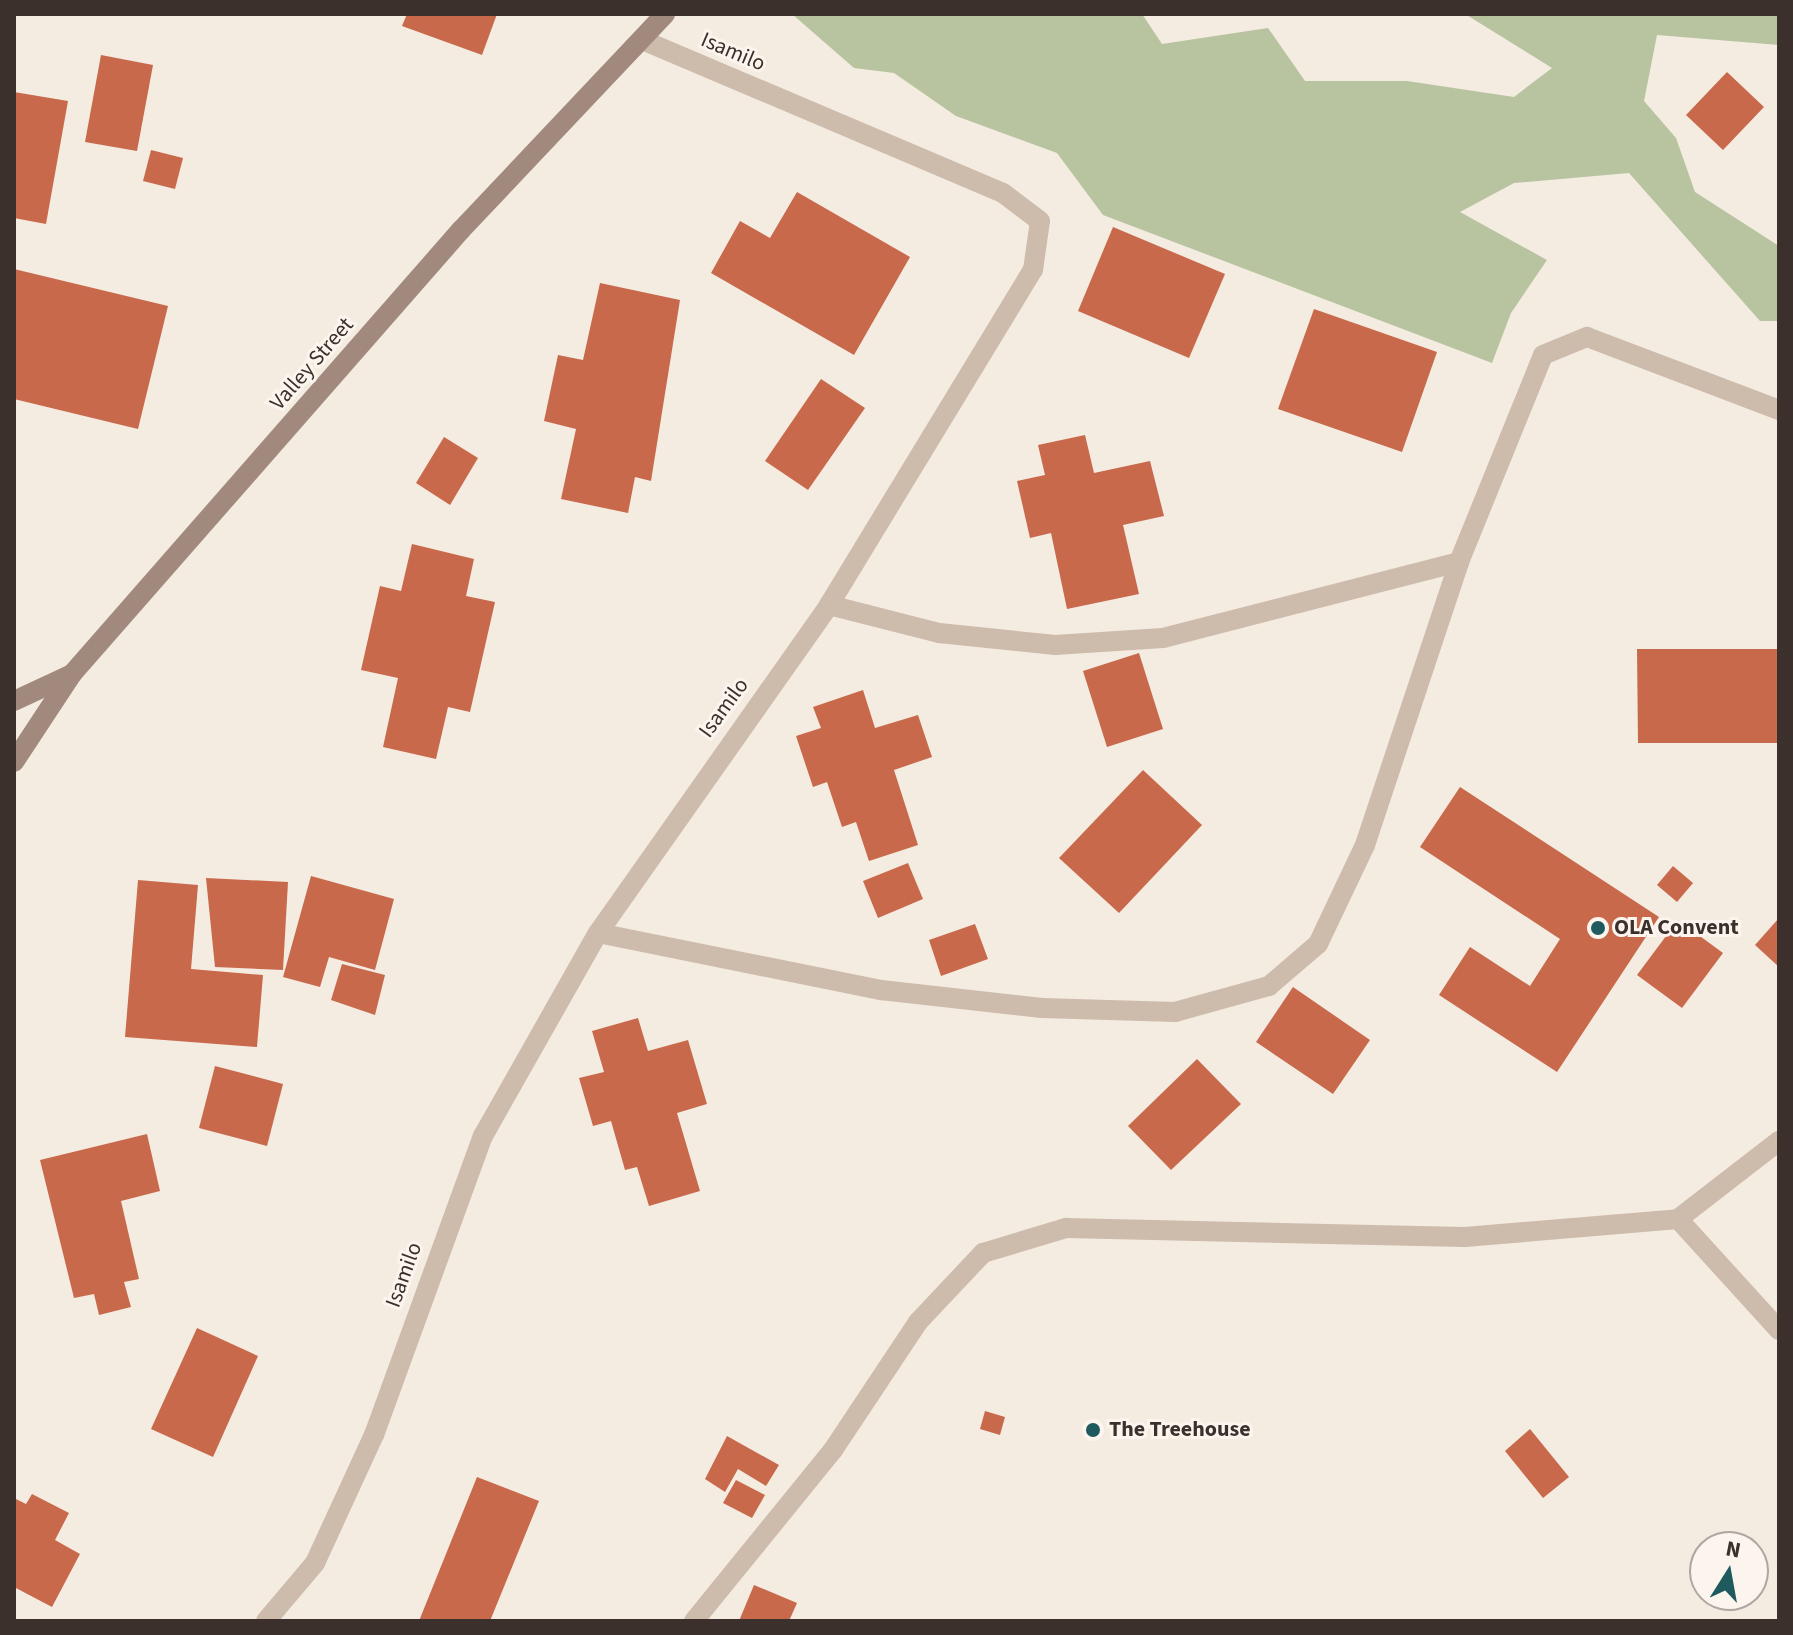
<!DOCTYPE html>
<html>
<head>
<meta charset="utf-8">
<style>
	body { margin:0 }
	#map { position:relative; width:1793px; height:1635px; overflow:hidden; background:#f4ebe1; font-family:"Source Sans 3",sans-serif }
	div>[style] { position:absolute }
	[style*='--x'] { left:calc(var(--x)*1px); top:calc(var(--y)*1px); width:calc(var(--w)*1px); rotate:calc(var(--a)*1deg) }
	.green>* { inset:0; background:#b8c4a0 }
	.building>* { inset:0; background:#c8694b }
	.street>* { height:20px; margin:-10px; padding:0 10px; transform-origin:10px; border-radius:10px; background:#cdbbac }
	.secondary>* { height:20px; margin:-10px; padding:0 10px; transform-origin:10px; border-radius:10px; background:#a18a7d }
	.dots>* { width:22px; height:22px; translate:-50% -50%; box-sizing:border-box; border:4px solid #fbf5ee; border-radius:50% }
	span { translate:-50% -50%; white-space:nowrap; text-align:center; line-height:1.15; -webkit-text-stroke:6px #fbf5ee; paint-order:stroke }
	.street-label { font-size:22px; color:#3b302b }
	.poi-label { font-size:22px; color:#3b302b; font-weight:700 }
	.left { translate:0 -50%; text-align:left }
	.frame { position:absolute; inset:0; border:16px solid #3b302b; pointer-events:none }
	.north { position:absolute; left:1689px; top:1531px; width:80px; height:80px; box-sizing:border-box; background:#fbf5ee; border:2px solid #aea6a0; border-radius:50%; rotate:11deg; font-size:22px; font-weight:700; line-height:32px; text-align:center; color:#3b302b }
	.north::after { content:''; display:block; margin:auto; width:28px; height:36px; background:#1f5a5e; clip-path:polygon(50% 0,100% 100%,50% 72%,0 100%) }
</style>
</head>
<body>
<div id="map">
	<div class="green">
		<i style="clip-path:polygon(737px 14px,1142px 14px,1162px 44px,1268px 28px,1305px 81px,1407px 81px,1514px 97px,1552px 68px,1465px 14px,1779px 14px,1779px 45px,1657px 35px,1644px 101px,1676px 138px,1695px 192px,1779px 246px,1779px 321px,1760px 321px,1629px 173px,1514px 183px,1460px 212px,1547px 260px,1511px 313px,1492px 363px,1103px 215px,1057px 153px,956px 116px,894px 73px,854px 68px,792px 14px)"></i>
	</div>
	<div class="building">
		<i style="clip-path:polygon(407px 14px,497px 14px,482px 55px,402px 26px)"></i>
		<i style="clip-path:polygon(101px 55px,153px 65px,137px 151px,85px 142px)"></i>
		<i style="clip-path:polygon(1727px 72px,1764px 107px,1723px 150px,1686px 115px)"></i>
		<i style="clip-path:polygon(14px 92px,68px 101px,46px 224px,14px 218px)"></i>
		<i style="clip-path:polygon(151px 150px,183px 158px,175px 189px,143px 181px)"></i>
		<i style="clip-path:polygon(797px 192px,910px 257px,854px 355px,711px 273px,740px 221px,770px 238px)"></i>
		<i style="clip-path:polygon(1113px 227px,1225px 274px,1189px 358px,1078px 311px)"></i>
		<i style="clip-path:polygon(14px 269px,168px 306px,138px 429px,14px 399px)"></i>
		<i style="clip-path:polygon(600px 283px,680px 300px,651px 481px,635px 477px,628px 513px,561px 499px,576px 429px,544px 421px,558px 355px,583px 360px)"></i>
		<i style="clip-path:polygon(1314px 309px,1437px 352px,1402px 452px,1278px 409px)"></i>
		<i style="clip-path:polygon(821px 379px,865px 408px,808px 490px,765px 461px)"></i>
		<i style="clip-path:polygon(1085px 435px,1094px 473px,1150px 461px,1164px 516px,1123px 525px,1139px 594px,1067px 609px,1051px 533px,1030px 538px,1017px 481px,1045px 475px,1038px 445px)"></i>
		<i style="clip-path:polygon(444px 437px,478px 458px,450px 505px,416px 483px)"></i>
		<i style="clip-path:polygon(412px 544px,474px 559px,466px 596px,495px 602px,470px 712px,448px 707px,436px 759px,383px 747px,398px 678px,361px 670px,380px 586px,401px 591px)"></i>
		<i style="clip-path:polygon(1637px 649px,1779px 649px,1779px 743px,1638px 743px)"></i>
		<i style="clip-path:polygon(1139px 653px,1163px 729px,1107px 747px,1083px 671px)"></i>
		<i style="clip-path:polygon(863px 690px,875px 728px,918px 715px,932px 757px,894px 770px,918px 845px,869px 861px,856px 822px,842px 827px,827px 782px,813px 787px,796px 736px,821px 728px,813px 707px)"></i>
		<i style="clip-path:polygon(1143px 770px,1202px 825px,1119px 913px,1059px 858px)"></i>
		<i style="clip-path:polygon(1460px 787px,1659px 917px,1557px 1072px,1439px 995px,1470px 947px,1530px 986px,1560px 939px,1420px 847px)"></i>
		<i style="clip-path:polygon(908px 863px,923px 899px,878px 918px,863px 881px)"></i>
		<i style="clip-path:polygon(1673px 866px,1693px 883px,1677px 902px,1657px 885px)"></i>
		<i style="clip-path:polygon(311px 876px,394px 899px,375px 970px,329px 957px,320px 987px,283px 977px)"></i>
		<i style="clip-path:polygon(206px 878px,288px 882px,283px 970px,215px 967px)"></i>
		<i style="clip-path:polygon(138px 880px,198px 885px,191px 969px,263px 975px,257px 1047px,125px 1037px)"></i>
		<i style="clip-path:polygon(1779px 918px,1779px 967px,1755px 945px)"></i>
		<i style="clip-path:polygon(1678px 920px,1723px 953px,1682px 1008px,1637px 975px)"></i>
		<i style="clip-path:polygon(975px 924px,988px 959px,941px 976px,929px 940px)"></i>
		<i style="clip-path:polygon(342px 964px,385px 975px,375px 1015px,331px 1000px)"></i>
		<i style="clip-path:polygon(1293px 987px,1370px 1040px,1333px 1094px,1256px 1042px)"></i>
		<i style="clip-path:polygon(638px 1018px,648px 1051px,688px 1040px,707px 1104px,677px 1113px,700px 1191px,649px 1206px,637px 1167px,625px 1170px,611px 1121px,593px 1126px,579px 1078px,604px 1072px,592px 1031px)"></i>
		<i style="clip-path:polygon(1197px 1059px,1241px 1104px,1171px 1170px,1128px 1126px)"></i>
		<i style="clip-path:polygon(215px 1066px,283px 1084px,267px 1146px,199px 1128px)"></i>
		<i style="clip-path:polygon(147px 1134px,160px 1191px,121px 1201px,139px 1279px,124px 1282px,131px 1307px,99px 1315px,94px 1294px,74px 1298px,40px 1160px)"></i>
		<i style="clip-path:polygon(197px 1328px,258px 1356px,213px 1457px,151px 1429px)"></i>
		<i style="clip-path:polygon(985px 1411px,1005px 1417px,1000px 1435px,980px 1429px)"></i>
		<i style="clip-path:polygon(1530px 1429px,1569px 1477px,1543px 1498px,1505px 1451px)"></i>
		<i style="clip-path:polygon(727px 1436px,779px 1465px,766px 1486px,738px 1469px,725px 1492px,705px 1479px)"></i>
		<i style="clip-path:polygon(477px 1477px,539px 1501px,490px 1621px,419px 1621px)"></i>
		<i style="clip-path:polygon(736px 1480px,765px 1495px,752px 1518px,723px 1503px)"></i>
		<i style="clip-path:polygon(32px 1494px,69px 1513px,55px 1540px,80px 1554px,52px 1607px,14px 1587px,14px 1498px,26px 1504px)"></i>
		<i style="clip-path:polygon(754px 1585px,797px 1603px,789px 1621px,739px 1621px)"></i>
	</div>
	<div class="street">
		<i style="--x:829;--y:605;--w:114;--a:14.3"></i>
		<i style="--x:939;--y:633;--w:117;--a:5.9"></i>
		<i style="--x:1055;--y:645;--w:108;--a:-3.7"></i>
		<i style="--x:1163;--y:638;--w:306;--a:-14.4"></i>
		<i style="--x:598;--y:933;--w:289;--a:11.4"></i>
		<i style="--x:881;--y:990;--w:162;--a:6.4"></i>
		<i style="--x:1042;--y:1008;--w:133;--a:1.7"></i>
		<i style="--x:1175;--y:1012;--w:98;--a:-15.5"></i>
		<i style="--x:1269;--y:986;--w:65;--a:-40.6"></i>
		<i style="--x:1318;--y:944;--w:110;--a:-64.6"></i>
		<i style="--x:1365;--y:845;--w:298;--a:-71.6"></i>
		<i style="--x:1459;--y:562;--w:223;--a:-67.9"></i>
		<i style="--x:1543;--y:355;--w:48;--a:-22.2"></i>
		<i style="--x:1587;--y:337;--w:205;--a:20.8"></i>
		<i style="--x:1678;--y:1219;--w:150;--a:47.7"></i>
		<i style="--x:266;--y:1621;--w:76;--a:-49.8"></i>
		<i style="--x:315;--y:1563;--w:141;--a:-65.3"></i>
		<i style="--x:374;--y:1435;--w:318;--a:-70"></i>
		<i style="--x:483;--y:1136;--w:233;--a:-60.5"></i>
		<i style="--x:598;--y:933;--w:401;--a:-54.8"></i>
		<i style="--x:829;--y:605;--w:392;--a:-58.7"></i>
		<i style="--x:1033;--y:270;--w:49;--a:-81.9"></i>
		<i style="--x:1040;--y:221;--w:46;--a:-142.9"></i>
		<i style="--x:1003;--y:193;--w:393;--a:-157"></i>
		<i style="--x:694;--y:1621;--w:220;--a:-50.9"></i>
		<i style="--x:833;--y:1450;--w:154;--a:-56.4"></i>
		<i style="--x:918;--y:1322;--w:95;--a:-46.7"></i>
		<i style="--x:983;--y:1253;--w:87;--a:-16.8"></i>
		<i style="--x:1066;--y:1228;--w:399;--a:1.3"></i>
		<i style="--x:1465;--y:1237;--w:214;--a:-4.8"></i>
		<i style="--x:1678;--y:1219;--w:128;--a:-37.7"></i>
	</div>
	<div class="secondary">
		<i style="--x:14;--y:701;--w:64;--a:-25"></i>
		<i style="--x:14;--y:762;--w:105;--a:-56.6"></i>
		<i style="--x:72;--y:674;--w:590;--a:-48.78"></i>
		<i style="--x:461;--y:230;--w:297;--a:-46.6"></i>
	</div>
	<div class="dots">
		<i style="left:1598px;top:928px;background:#1f5a5e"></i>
		<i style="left:1093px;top:1430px;background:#1f5a5e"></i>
	</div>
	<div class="street-label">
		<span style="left:733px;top:52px;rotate:23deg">Isamilo</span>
		<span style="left:312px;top:364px;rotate:-49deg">Valley Street</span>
		<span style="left:724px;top:708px;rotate:-54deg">Isamilo</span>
		<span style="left:404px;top:1275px;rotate:-70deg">Isamilo</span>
	</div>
	<div class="poi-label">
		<span class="left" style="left:1614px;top:928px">OLA Convent</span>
		<span class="left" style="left:1109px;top:1430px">The Treehouse</span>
	</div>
	<div class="frame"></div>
	<div class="north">N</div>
</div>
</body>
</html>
